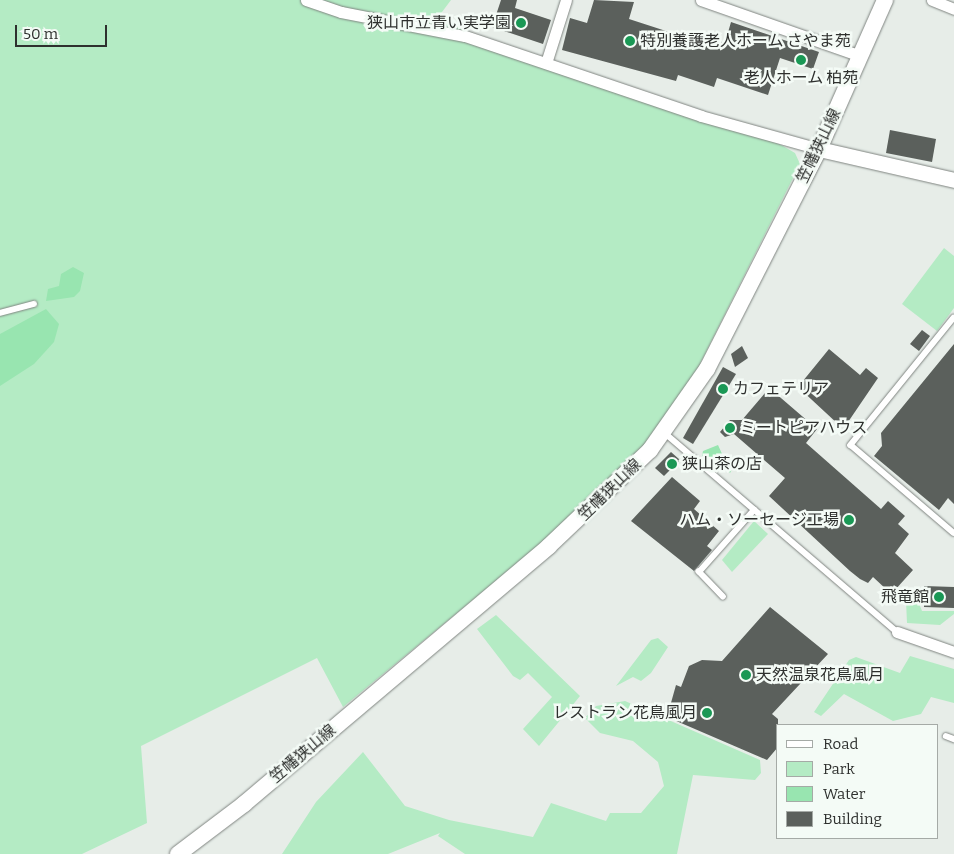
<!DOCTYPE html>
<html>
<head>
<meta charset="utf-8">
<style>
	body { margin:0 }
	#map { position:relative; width:954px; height:854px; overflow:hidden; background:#e7ede8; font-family:Bitter,"Noto Sans JP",serif }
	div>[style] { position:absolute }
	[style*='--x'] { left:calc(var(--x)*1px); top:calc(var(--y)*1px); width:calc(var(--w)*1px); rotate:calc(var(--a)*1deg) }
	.green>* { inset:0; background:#b4ebc4 }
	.water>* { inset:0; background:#98e5b0 }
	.building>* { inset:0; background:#5b605c }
	.roads { filter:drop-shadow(0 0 1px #7f8480) drop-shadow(0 0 1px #7f8480) }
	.service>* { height:5.5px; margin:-2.75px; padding:0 2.75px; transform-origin:2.75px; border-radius:2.75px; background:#fff }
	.minor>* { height:11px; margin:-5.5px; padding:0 5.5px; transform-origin:5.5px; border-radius:5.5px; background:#fff }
	.tertiary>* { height:15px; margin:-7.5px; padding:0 7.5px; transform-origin:7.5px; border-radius:7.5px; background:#fff }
	.secondary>* { height:16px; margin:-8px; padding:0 8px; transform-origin:8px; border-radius:8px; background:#fff }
	.dots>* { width:14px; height:14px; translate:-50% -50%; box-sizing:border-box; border:2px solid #f4fbf6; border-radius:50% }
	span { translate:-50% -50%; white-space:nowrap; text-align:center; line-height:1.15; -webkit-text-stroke:5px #f4fbf6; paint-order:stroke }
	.poi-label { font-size:16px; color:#2e302e }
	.right { translate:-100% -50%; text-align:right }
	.left { translate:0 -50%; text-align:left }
	.street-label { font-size:16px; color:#2e302e }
	.legend { position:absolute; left:776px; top:724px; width:162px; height:115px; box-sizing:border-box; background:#f4fbf6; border:1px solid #a5aaa6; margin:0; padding:6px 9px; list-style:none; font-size:15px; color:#2e302e }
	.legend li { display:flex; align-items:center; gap:10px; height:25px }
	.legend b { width:25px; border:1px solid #a5aaa6 }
	.scale { position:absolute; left:15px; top:25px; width:92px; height:22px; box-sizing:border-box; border:2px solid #2e302e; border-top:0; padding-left:6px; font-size:15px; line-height:18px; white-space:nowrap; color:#2e302e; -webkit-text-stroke:4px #f4fbf6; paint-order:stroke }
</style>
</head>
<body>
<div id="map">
	<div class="green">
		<i style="clip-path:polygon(0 0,451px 0,436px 20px,776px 142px,795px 153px,800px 164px,697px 370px,661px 428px,560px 528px,343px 707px,317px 658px,141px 746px,147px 823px,82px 854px,0 854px)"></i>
		<i style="clip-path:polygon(944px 248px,954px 256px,954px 308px,937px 331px,902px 304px)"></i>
		<i style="clip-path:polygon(754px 521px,768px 534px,732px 572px,722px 560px)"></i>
		<i style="clip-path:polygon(916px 596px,922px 611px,954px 611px,954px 614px,940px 625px,907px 623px,906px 601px)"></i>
		<i style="clip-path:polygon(496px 615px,580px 696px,539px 746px,523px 729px,552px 697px,528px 673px,520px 680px,513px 676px,477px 629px)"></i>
		<i style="clip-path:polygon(658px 638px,668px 647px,651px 673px,641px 681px,633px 677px,616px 686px,651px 640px)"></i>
		<i style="clip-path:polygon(910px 656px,954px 669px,954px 703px,931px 697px,921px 714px,893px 721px,844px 694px,821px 716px,814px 712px,849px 660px,856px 657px,900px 673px)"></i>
		<i style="clip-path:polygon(625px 701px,760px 760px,761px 773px,755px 780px,693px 775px,677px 854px,465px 854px,438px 836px,440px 833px,388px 854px,282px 854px,316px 802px,363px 752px,405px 806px,449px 820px,533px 837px,551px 803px,606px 821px,610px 813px,641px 813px,664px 786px,658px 762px,633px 741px,600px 733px,585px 718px,596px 706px)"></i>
	</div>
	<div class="water">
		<i style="clip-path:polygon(73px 267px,84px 273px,80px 291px,74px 297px,46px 301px,48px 289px,59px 286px,61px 274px)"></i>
		<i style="clip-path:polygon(46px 309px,59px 324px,54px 342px,34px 364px,0 386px,0 334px)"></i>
		<i style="clip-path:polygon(718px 445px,723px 456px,743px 460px,735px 463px,730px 473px,721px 461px,702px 456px,703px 451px)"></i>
	</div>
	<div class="building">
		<i style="clip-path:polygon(501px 0,517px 0,515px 8px,551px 20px,543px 44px,492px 27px)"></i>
		<i style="clip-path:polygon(594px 0,634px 2px,629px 19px,706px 44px,708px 37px,725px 43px,731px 22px,819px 52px,813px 69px,780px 58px,768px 95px,717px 78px,714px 87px,678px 75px,676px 81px,562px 50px,570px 18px,587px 23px)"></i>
		<i style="clip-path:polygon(890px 130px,936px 139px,932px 162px,886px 153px)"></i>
		<i style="clip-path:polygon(922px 330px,930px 336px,919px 351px,910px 344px)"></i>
		<i style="clip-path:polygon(954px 344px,954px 504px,948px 498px,939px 510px,874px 456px,882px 446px,881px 433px)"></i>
		<i style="clip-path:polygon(742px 346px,748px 358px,735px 367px,731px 354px)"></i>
		<i style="clip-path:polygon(829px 349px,860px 375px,866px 368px,878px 378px,846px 425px,842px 421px,839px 425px,798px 387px)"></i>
		<i style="clip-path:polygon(723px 367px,736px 374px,693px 444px,683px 438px)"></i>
		<i style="clip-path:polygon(774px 392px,817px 429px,806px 443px,881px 509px,888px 501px,905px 516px,898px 524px,909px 534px,895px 553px,913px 570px,895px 590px,891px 586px,887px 590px,873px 577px,868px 583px,860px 579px,850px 571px,769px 496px,785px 478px,734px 434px,725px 437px,720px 432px,730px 420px,742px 420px,765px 393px,770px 397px)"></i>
		<i style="clip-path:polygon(671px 452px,680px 460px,664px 476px,655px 468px)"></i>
		<i style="clip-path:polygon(672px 477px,700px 501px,694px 509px,719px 531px,707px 546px,712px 550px,694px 571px,631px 521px)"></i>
		<i style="clip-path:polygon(924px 586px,954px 587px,954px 608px,924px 607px)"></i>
		<i style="clip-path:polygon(770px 607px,828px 654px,772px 714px,778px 719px,778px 747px,767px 760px,667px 717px,676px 685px,681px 687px,689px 666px,702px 660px,722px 661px)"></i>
	</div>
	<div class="roads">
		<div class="service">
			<i style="--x:0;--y:313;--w:35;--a:-15"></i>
			<i style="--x:954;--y:318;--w:164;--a:129"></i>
			<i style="--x:851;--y:445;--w:135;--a:40.5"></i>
			<i style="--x:665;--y:433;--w:306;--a:40.6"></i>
			<i style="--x:723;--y:597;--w:35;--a:-134"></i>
			<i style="--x:699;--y:572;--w:83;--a:-48.4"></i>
			<i style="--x:946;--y:736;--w:9;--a:21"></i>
		</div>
		<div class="minor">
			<i style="--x:306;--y:0;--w:37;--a:19"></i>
			<i style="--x:341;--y:12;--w:126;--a:11"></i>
			<i style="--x:465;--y:36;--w:249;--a:18.7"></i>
			<i style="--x:701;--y:116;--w:123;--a:15.6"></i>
			<i style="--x:701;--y:0;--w:170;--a:19.3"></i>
			<i style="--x:932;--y:0;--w:24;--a:22"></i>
			<i style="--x:546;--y:63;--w:66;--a:-72.4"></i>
			<i style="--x:897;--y:632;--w:60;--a:19.3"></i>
		</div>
		<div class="tertiary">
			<i style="--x:819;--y:149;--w:139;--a:12.9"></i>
		</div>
		<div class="secondary">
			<i style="--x:178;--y:854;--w:83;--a:-37.1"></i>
			<i style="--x:244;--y:804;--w:399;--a:-40.2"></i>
			<i style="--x:549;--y:546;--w:139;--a:-43.5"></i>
			<i style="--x:650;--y:450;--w:99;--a:-54.9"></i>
			<i style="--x:707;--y:369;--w:247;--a:-63"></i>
			<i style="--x:819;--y:149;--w:163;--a:-66.1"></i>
		</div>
	</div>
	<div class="dots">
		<i style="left:521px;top:23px;background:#1a9855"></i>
		<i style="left:630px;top:41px;background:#1a9855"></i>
		<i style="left:801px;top:60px;background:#1a9855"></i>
		<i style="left:723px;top:389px;background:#1a9855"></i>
		<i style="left:730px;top:428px;background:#1a9855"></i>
		<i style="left:672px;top:464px;background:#1a9855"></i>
		<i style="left:849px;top:520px;background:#1a9855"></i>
		<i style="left:939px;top:597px;background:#1a9855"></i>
		<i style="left:746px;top:675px;background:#1a9855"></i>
		<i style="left:707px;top:713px;background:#1a9855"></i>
	</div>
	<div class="poi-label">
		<span class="right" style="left:511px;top:23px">狭山市立青い実学園</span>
		<span class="left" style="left:640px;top:41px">特別養護老人ホーム さやま苑</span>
		<span style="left:801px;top:78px">老人ホーム 柏苑</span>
		<span class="left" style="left:733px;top:389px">カフェテリア</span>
		<span class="left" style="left:740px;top:428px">ミートピアハウス</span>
		<span class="left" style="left:682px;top:464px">狭山茶の店</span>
		<span class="right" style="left:839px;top:520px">ハム・ソーセージ工場</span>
		<span class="right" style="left:929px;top:597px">飛竜館</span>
		<span class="left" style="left:756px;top:675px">天然温泉花鳥風月</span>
		<span class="right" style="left:697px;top:713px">レストラン花鳥風月</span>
	</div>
	<div class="street-label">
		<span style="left:819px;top:146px;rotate:-64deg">笠幡狭山線</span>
		<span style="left:610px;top:490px;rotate:-44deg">笠幡狭山線</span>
		<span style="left:303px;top:754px;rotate:-40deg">笠幡狭山線</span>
	</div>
	<ul class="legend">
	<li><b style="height:6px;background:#fff"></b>Road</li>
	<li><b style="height:14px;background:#b4ebc4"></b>Park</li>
	<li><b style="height:14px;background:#98e5b0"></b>Water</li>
	<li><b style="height:14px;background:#5b605c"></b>Building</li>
	</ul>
	<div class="scale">50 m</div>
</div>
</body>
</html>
